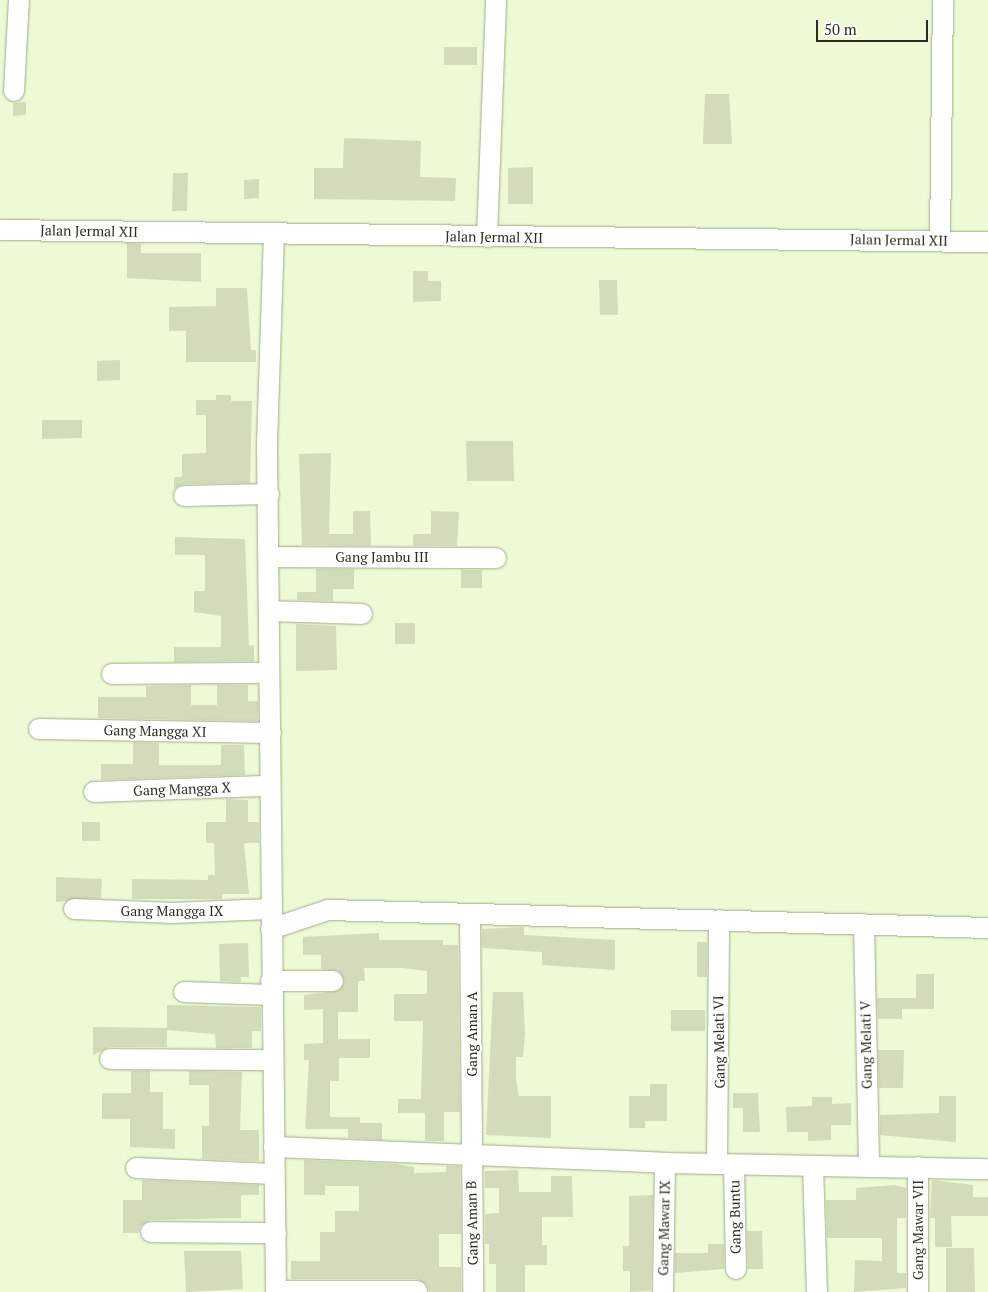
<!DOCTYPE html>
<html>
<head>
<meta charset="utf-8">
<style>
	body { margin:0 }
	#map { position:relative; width:988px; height:1292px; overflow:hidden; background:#eef9d6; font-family:"PT Serif",serif }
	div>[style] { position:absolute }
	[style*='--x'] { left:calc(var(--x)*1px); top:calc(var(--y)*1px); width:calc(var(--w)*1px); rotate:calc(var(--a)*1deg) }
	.building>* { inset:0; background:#d2dcba }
	.roads { filter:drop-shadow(0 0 1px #a1aa89) drop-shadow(0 0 1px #a1aa89) }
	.minor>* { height:20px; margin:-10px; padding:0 10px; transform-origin:10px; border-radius:10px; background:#fff }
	span { translate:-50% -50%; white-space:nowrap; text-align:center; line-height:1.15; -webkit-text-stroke:4px #fff; paint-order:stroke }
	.street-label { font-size:14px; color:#2a2e21 }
	.scale { position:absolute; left:816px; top:20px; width:112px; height:22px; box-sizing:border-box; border:2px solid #2a2e21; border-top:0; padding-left:6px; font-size:15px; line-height:18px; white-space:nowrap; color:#2a2e21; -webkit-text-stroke:4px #fff; paint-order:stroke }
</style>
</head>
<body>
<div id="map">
	<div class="building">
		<i style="clip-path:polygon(444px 47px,477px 47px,477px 65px,444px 65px)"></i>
		<i style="clip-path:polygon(705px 94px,729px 94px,732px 144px,703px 144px)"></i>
		<i style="clip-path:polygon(26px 102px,26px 115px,13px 116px,13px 103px)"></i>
		<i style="clip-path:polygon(344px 138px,421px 141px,420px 177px,456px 178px,455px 201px,314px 199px,314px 168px,343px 168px)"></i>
		<i style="clip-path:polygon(533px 167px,533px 204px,508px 204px,508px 168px)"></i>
		<i style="clip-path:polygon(173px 173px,188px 173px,187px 211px,172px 211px)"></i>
		<i style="clip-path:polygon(259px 179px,259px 198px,244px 199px,244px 180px)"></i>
		<i style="clip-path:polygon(127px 243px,141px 244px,141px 253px,201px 253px,201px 282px,127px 278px)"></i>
		<i style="clip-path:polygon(413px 271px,428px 271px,428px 281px,441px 281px,441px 301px,413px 302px)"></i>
		<i style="clip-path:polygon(599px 280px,617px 280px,618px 315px,600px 315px)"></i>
		<i style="clip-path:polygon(216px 288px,247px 288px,251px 350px,256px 350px,256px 362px,186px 362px,186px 331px,169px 331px,169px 307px,216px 306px)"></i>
		<i style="clip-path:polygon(120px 360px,120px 380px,97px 381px,97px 361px)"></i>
		<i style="clip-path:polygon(216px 395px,231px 395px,231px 401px,252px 401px,250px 483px,184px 484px,174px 489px,174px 477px,182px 477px,182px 454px,206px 453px,206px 415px,196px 415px,196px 400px,216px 400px)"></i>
		<i style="clip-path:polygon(42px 420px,82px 420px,82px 438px,42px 439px)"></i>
		<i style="clip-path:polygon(466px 441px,513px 441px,514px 481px,467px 481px)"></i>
		<i style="clip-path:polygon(331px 453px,329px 534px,353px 534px,353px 511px,370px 511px,371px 546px,302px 545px,299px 454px)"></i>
		<i style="clip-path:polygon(431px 511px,459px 512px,457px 546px,413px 546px,413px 534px,431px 534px)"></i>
		<i style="clip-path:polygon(175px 537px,245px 539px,249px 646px,254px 645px,254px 661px,174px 662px,174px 647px,221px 647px,221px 616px,194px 612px,194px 591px,205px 591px,205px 555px,175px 555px)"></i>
		<i style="clip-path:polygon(316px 569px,354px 569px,354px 589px,333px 589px,333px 601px,297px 600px,297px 592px,316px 592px)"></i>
		<i style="clip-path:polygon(461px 570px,482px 570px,482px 588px,461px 588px)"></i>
		<i style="clip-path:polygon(395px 623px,415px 623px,415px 644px,395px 644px)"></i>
		<i style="clip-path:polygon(296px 624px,336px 626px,337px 670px,296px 671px)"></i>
		<i style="clip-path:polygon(191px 685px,191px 705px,217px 705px,217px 685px,248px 685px,248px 701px,258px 701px,258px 721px,98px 718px,98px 697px,146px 697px,146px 686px)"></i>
		<i style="clip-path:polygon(133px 742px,159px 743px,159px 765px,221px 765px,221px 745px,244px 745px,245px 775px,101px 780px,101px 764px,133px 764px)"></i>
		<i style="clip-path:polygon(226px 799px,248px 800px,248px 822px,259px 822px,259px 843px,244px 843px,249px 894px,222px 894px,222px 899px,132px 899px,132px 879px,208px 880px,208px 875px,215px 875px,214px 843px,206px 843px,206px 822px,226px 822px)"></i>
		<i style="clip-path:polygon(82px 822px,100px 822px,100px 841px,82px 841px)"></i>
		<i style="clip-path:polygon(56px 877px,102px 879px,101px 898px,56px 902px)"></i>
		<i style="clip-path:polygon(524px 927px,524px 935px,615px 940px,615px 970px,542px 965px,542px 952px,482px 948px,482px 929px)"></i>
		<i style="clip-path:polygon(379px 933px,379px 940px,443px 940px,443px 945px,458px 945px,460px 1112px,444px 1112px,444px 1141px,425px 1141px,425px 1113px,398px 1113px,398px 1099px,421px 1099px,423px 1021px,394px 1021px,394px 994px,427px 994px,427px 971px,403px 968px,364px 968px,365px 981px,358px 981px,358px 1012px,338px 1012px,338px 1039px,370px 1039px,370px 1058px,339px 1058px,339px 1081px,330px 1081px,330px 1117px,360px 1117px,360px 1123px,382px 1123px,382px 1140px,348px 1138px,348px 1129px,305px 1129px,309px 1060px,304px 1060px,304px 1044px,323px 1043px,323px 1009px,304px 1010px,304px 995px,338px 991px,345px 981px,338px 971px,321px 969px,321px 955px,303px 955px,303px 937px)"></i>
		<i style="clip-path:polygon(697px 942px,707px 942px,707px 977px,697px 977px)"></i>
		<i style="clip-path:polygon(248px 943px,249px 977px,241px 977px,241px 982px,220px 981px,219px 944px)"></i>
		<i style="clip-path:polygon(916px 974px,934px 974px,934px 1009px,902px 1009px,902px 1019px,878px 1019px,877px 998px,916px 998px)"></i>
		<i style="clip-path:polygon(493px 992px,523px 992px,525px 1034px,523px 1057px,516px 1057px,516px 1079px,519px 1096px,551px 1096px,551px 1138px,486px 1135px)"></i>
		<i style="clip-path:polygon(167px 1005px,261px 1007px,261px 1031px,252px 1031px,252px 1048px,216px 1048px,215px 1034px,167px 1030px)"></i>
		<i style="clip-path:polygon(671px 1010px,705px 1010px,705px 1031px,671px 1031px)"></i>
		<i style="clip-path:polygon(93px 1027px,167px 1028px,167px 1047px,110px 1047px,93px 1055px)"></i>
		<i style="clip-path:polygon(878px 1050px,904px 1050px,903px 1088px,879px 1088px)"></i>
		<i style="clip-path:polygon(131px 1071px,150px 1071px,150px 1092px,163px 1092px,163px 1129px,175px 1129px,175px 1149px,130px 1147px,130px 1119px,102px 1119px,102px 1093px,131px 1093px)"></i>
		<i style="clip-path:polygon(189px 1071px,242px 1072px,240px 1130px,259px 1130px,259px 1161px,202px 1159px,202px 1126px,209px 1126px,209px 1085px,189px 1085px)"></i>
		<i style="clip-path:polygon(650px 1084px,667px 1084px,667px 1121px,645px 1121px,645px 1128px,629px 1128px,629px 1096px,650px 1096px)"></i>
		<i style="clip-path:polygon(733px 1093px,758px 1093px,760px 1132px,743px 1132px,743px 1108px,733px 1108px)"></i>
		<i style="clip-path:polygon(939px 1096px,956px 1096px,956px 1142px,880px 1135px,880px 1115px,939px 1113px)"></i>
		<i style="clip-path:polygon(812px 1097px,832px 1097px,832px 1104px,851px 1103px,851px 1125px,831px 1125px,831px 1140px,808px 1141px,808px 1132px,787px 1132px,786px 1107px,812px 1106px)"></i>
		<i style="clip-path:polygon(304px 1160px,397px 1164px,414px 1167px,414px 1173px,446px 1172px,446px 1166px,460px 1166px,461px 1234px,439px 1234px,439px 1267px,461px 1267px,461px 1292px,429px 1292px,427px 1285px,417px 1279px,291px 1279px,291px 1261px,320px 1261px,320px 1232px,335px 1232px,335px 1211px,359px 1211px,359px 1186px,325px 1186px,325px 1195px,304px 1195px)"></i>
		<i style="clip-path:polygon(518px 1170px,519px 1192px,551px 1192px,551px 1176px,572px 1176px,573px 1217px,542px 1217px,542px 1245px,547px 1245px,547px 1265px,525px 1265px,525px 1292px,496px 1292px,496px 1264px,489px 1264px,489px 1244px,485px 1244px,485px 1214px,499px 1213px,499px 1188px,485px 1188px,485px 1171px)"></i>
		<i style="clip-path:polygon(142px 1180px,259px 1185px,259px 1195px,241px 1195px,241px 1218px,151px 1220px,141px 1226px,139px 1233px,123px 1233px,123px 1200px,142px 1200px)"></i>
		<i style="clip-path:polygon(932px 1180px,973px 1185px,973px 1197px,988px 1197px,988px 1216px,951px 1216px,952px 1247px,935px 1247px,935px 1218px,930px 1218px)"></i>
		<i style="clip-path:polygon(895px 1185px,906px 1188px,906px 1218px,897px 1218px,897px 1273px,906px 1273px,906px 1288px,854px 1292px,855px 1260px,882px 1261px,882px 1238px,827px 1238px,826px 1200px,856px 1200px,856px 1188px)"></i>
		<i style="clip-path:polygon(653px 1195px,651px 1291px,630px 1292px,630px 1271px,623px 1271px,623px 1246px,629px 1246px,629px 1196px)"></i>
		<i style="clip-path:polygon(747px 1231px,762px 1231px,763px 1269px,748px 1269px)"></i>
		<i style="clip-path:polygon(708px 1244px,724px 1244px,724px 1269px,675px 1273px,675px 1253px,708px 1253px)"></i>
		<i style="clip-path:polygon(946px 1248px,974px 1248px,975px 1292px,946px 1292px)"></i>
		<i style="clip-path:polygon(184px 1251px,241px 1251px,243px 1289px,186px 1292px)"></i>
	</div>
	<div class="roads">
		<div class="minor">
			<i style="--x:14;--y:91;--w:91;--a:-86.9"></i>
			<i style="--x:0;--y:230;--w:988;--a:0.7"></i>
			<i style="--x:274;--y:233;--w:214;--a:91.9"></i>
			<i style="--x:267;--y:447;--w:845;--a:89.39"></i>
			<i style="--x:487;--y:237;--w:237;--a:-87.8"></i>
			<i style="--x:940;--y:241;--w:241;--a:-89.3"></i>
			<i style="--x:184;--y:496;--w:85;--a:-1.3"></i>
			<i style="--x:269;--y:557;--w:227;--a:0.3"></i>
			<i style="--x:269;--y:611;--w:93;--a:1.8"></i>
			<i style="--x:112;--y:674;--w:157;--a:-0.4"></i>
			<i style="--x:39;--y:729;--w:232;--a:1"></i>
			<i style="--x:94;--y:792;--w:176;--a:-2"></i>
			<i style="--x:74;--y:909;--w:99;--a:2.3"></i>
			<i style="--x:173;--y:913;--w:97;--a:-2.4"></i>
			<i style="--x:470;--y:914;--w:378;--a:89.5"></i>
			<i style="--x:864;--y:924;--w:242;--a:88.8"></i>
			<i style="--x:271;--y:929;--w:60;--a:-18.4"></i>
			<i style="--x:328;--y:910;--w:660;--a:1.56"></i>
			<i style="--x:271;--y:981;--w:62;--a:0"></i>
			<i style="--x:184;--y:992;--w:87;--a:2"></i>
			<i style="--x:110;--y:1059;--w:162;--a:0.4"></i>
			<i style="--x:274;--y:1147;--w:391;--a:2.3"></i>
			<i style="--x:665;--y:1163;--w:323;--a:1.1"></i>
			<i style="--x:717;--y:1164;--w:244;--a:-89.5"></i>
			<i style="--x:734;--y:1165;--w:104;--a:88.9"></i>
			<i style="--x:813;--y:1166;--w:126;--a:88.2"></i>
			<i style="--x:136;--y:1168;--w:138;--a:2.5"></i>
			<i style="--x:151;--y:1232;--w:125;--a:0.5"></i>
			<i style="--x:276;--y:1291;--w:141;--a:0"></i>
			<i style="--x:663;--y:1292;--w:129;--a:-89.1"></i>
			<i style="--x:918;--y:1292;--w:125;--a:-90"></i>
		</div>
	</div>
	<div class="street-label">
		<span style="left:89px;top:231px;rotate:1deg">Jalan Jermal XII</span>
		<span style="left:494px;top:237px;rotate:1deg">Jalan Jermal XII</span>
		<span style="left:899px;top:240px;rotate:1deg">Jalan Jermal XII</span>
		<span style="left:382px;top:557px">Gang Jambu III</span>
		<span style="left:155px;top:731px;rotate:1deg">Gang Mangga XI</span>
		<span style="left:182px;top:789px;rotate:-2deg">Gang Mangga X</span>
		<span style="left:172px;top:911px">Gang Mangga IX</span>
		<span style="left:472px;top:1034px;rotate:-90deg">Gang Aman A</span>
		<span style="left:719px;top:1042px;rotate:-91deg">Gang Melati VI</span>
		<span style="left:866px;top:1045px;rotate:-91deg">Gang Melati V</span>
		<span style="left:735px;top:1217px;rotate:-91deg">Gang Buntu</span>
		<span style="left:472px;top:1223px;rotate:-91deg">Gang Aman B</span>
		<span style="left:664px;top:1228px;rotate:-89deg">Gang Mawar IX</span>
		<span style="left:918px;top:1230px;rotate:-90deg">Gang Mawar VII</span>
	</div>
	<div class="scale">50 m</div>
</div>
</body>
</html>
